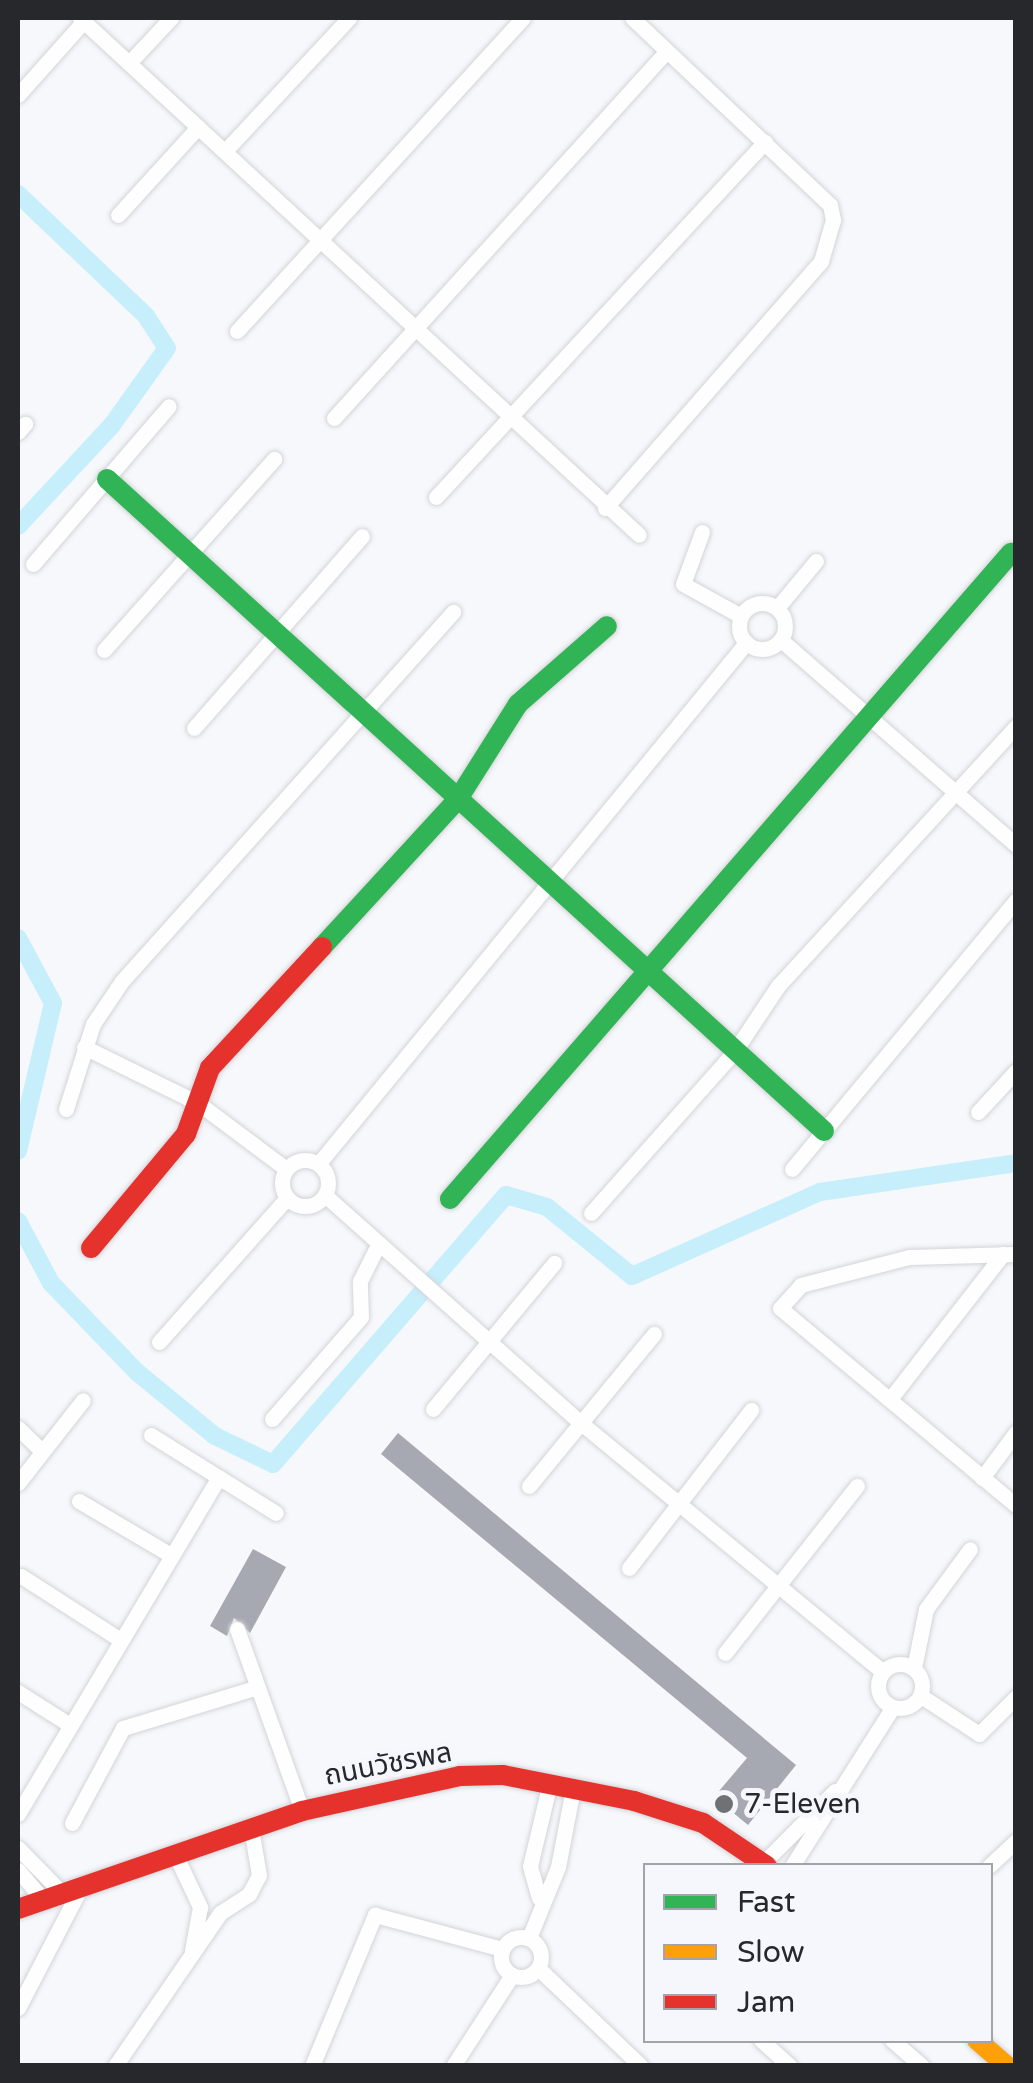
<!DOCTYPE html>
<html>
<head>
<meta charset="utf-8">
<style>
	body { margin:0 }
	#map { position:relative; width:1033px; height:2083px; overflow:hidden; background:#f7f8fb; font-family:"Varela Round","Noto Sans Thai",sans-serif }
	div>[style] { position:absolute }
	[style*='--x'] { left:calc(var(--x)*1px); top:calc(var(--y)*1px); width:calc(var(--w)*1px); rotate:calc(var(--a)*1deg) }
	.canal>* { height:18px; margin:-9px; padding:0 9px; transform-origin:9px; border-radius:9px; background:#c6effb }
	.building>* { inset:0; background:#a7a9b2 }
	.roads { filter:drop-shadow(0 0 2px #d3d4d8) drop-shadow(0 0 2px #d3d4d8) }
	.street>* { height:15px; margin:-7.5px; padding:0 7.5px; transform-origin:7.5px; border-radius:7.5px; background:#fefefe }
	.street>.ring { margin:-7.5px; padding:0; box-sizing:content-box; background:none; border:15px solid #fefefe; border-radius:50% }
	.fast>* { height:20px; margin:-10px; padding:0 10px; transform-origin:10px; border-radius:10px; background:#30b455 }
	.slow>* { height:20px; margin:-10px; padding:0 10px; transform-origin:10px; border-radius:10px; background:#ff9f0a }
	.jam>* { height:20px; margin:-10px; padding:0 10px; transform-origin:10px; border-radius:10px; background:#e5322d }
	.dots>* { width:28px; height:28px; translate:-50% -50%; box-sizing:border-box; border:5px solid #f5f7fd; border-radius:50% }
	span { translate:-50% -50%; white-space:nowrap; text-align:center; line-height:1.15; -webkit-text-stroke:10px #f5f7fd; paint-order:stroke }
	.street-label { font-size:28px; color:#27282c }
	.poi-label { font-size:28px; color:#27282c }
	.left { translate:0 -50%; text-align:left }
	.frame { position:absolute; inset:0; border:20px solid #27282c; pointer-events:none }
	.legend { position:absolute; left:643px; top:1863px; width:350px; height:180px; box-sizing:border-box; background:#f5f7fd; border:2px solid #a3a4a9; margin:0; padding:12px 18px; list-style:none; font-size:30px; color:#27282c }
	.legend li { display:flex; align-items:center; gap:20px; height:50px }
	.legend b { width:50px; border:2px solid #a3a4a9 }
</style>
</head>
<body>
<div id="map">
	<div class="canal">
		<i style="--x:18;--y:194;--w:177;--a:43.6"></i>
		<i style="--x:146;--y:316;--w:38;--a:57"></i>
		<i style="--x:167;--y:348;--w:95;--a:125.5"></i>
		<i style="--x:112;--y:425;--w:138;--a:132.9"></i>
		<i style="--x:18;--y:938;--w:74;--a:61.7"></i>
		<i style="--x:53;--y:1003;--w:152;--a:103.3"></i>
		<i style="--x:18;--y:1221;--w:70;--a:62"></i>
		<i style="--x:51;--y:1283;--w:125;--a:46"></i>
		<i style="--x:138;--y:1373;--w:99;--a:39.3"></i>
		<i style="--x:215;--y:1436;--w:64;--a:25.8"></i>
		<i style="--x:273;--y:1464;--w:356;--a:-49.1"></i>
		<i style="--x:506;--y:1195;--w:43;--a:16.3"></i>
		<i style="--x:547;--y:1207;--w:109;--a:39.1"></i>
		<i style="--x:632;--y:1276;--w:206;--a:-24.1"></i>
		<i style="--x:820;--y:1192;--w:198;--a:-8.4"></i>
	</div>
	<div class="building">
		<i style="clip-path:polygon(398px 1433px,796px 1765px,748px 1825px,714px 1797px,747px 1758px,381px 1454px)"></i>
		<i style="clip-path:polygon(253px 1549px,286px 1567px,250px 1633px,234px 1618px,227px 1636px,210px 1626px)"></i>
	</div>
	<div class="roads">
		<div class="street">
			<i style="--x:80;--y:18;--w:761;--a:42.76"></i>
			<i style="--x:129;--y:63;--w:62;--a:-47"></i>
			<i style="--x:18;--y:95;--w:99;--a:-48.3"></i>
			<i style="--x:225;--y:151;--w:182;--a:-47"></i>
			<i style="--x:118;--y:215;--w:119;--a:-47.7"></i>
			<i style="--x:237;--y:331;--w:424;--a:-47.6"></i>
			<i style="--x:334;--y:418;--w:494;--a:-47.8"></i>
			<i style="--x:18;--y:432;--w:11;--a:-49"></i>
			<i style="--x:436;--y:497;--w:484;--a:-47.2"></i>
			<i style="--x:605;--y:508;--w:328;--a:-48.8"></i>
			<i style="--x:821;--y:261;--w:43;--a:-73.7"></i>
			<i style="--x:833;--y:220;--w:15;--a:-101"></i>
			<i style="--x:830;--y:205;--w:272;--a:-136.6"></i>
			<i style="--x:702;--y:532;--w:55;--a:110.1"></i>
			<i style="--x:683;--y:584;--w:66;--a:28.9"></i>
			<i style="--x:33;--y:564;--w:208;--a:-49.3"></i>
			<i class="ring" style="left:739px;top:603px;width:31px;height:31px"></i>
			<i style="--x:777;--y:608;--w:61;--a:-50.3"></i>
			<i style="--x:781;--y:640;--w:312;--a:41.1"></i>
			<i style="--x:104;--y:650;--w:256;--a:-48.3"></i>
			<i style="--x:194;--y:728;--w:255;--a:-48.8"></i>
			<i style="--x:84;--y:1047;--w:127;--a:26.2"></i>
			<i style="--x:198;--y:1103;--w:109;--a:36.8"></i>
			<i style="--x:66;--y:1109;--w:89;--a:-72.4"></i>
			<i style="--x:93;--y:1024;--w:52;--a:-56"></i>
			<i style="--x:122;--y:981;--w:496;--a:-48.1"></i>
			<i style="--x:978;--y:1112;--w:56;--a:-47.2"></i>
			<i class="ring" style="left:282px;top:1160px;width:31px;height:31px"></i>
			<i style="--x:319;--y:1163;--w:673;--a:-50.61"></i>
			<i style="--x:792;--y:1169;--w:350;--a:-50.2"></i>
			<i style="--x:327;--y:1197;--w:340;--a:41.7"></i>
			<i style="--x:581;--y:1423;--w:390;--a:39.5"></i>
			<i style="--x:591;--y:1213;--w:215;--a:-48.4"></i>
			<i style="--x:734;--y:1052;--w:79;--a:-56.3"></i>
			<i style="--x:778;--y:986;--w:352;--a:-47.5"></i>
			<i style="--x:1016;--y:1254;--w:107;--a:178.4"></i>
			<i style="--x:909;--y:1257;--w:112;--a:165.5"></i>
			<i style="--x:801;--y:1285;--w:31;--a:132"></i>
			<i style="--x:780;--y:1308;--w:307;--a:39.9"></i>
			<i style="--x:159;--y:1342;--w:193;--a:-48.4"></i>
			<i style="--x:890;--y:1399;--w:184;--a:-52.1"></i>
			<i style="--x:433;--y:1409;--w:190;--a:-50.3"></i>
			<i style="--x:272;--y:1419;--w:135;--a:-48.9"></i>
			<i style="--x:361;--y:1317;--w:36;--a:-92"></i>
			<i style="--x:360;--y:1281;--w:42;--a:-63.4"></i>
			<i style="--x:18;--y:1428;--w:30;--a:44"></i>
			<i style="--x:151;--y:1435;--w:147;--a:32"></i>
			<i style="--x:982;--y:1478;--w:57;--a:-53.5"></i>
			<i style="--x:18;--y:1483;--w:105;--a:-51.9"></i>
			<i style="--x:529;--y:1486;--w:197;--a:-50.6"></i>
			<i style="--x:79;--y:1501;--w:104;--a:30.5"></i>
			<i style="--x:629;--y:1568;--w:200;--a:-52.3"></i>
			<i style="--x:21;--y:1576;--w:117;--a:32.7"></i>
			<i style="--x:237;--y:1629;--w:193;--a:70.3"></i>
			<i style="--x:725;--y:1653;--w:213;--a:-51.7"></i>
			<i class="ring" style="left:878px;top:1664px;width:29px;height:29px"></i>
			<i style="--x:914;--y:1668;--w:60;--a:-78.5"></i>
			<i style="--x:926;--y:1609;--w:74;--a:-53.7"></i>
			<i style="--x:18;--y:1692;--w:62;--a:32.4"></i>
			<i style="--x:921;--y:1696;--w:69;--a:33.2"></i>
			<i style="--x:979;--y:1734;--w:52;--a:-45"></i>
			<i style="--x:18;--y:1814;--w:392;--a:-59.2"></i>
			<i style="--x:72;--y:1823;--w:108;--a:-61.8"></i>
			<i style="--x:123;--y:1728;--w:138;--a:-16.9"></i>
			<i style="--x:18;--y:1848;--w:64;--a:45.6"></i>
			<i style="--x:175;--y:1854;--w:59;--a:64.7"></i>
			<i style="--x:200;--y:1907;--w:44;--a:100.5"></i>
			<i style="--x:763;--y:1863;--w:102;--a:-45"></i>
			<i style="--x:792;--y:1866;--w:188;--a:-57.6"></i>
			<i style="--x:989;--y:1866;--w:37;--a:-43"></i>
			<i style="--x:18;--y:1870;--w:39;--a:50"></i>
			<i style="--x:539;--y:1898;--w:33;--a:-106"></i>
			<i style="--x:530;--y:1866;--w:85;--a:-76.5"></i>
			<i class="ring" style="left:501px;top:1937px;width:25px;height:25px"></i>
			<i style="--x:529;--y:1938;--w:77;--a:-67.8"></i>
			<i style="--x:558;--y:1867;--w:80;--a:-79.2"></i>
			<i style="--x:538;--y:1968;--w:142;--a:43.6"></i>
			<i style="--x:18;--y:2008;--w:136;--a:-62.5"></i>
			<i style="--x:761;--y:2040;--w:39;--a:42"></i>
			<i style="--x:892;--y:2040;--w:40;--a:41"></i>
			<i style="--x:115;--y:2066;--w:186;--a:-55.5"></i>
			<i style="--x:220;--y:1913;--w:35;--a:-33"></i>
			<i style="--x:249;--y:1894;--w:21;--a:-62"></i>
			<i style="--x:259;--y:1875;--w:48;--a:-99.7"></i>
			<i style="--x:312;--y:2066;--w:164;--a:-67.4"></i>
			<i style="--x:375;--y:1915;--w:131;--a:15"></i>
			<i style="--x:453;--y:2066;--w:108;--a:-57"></i>
		</div>
		<div class="fast">
			<i style="--x:107;--y:479;--w:969;--a:42.28"></i>
			<i style="--x:322;--y:947;--w:201;--a:-47.4"></i>
			<i style="--x:458;--y:799;--w:112;--a:-57.7"></i>
			<i style="--x:518;--y:704;--w:118;--a:-41.2"></i>
			<i style="--x:450;--y:1199;--w:856;--a:-49.03"></i>
		</div>
		<div class="slow">
			<i style="--x:977;--y:2040;--w:40;--a:41"></i>
		</div>
		<div class="jam">
			<i style="--x:91;--y:1248;--w:148;--a:-50.2"></i>
			<i style="--x:186;--y:1134;--w:70;--a:-70"></i>
			<i style="--x:210;--y:1068;--w:165;--a:-47.2"></i>
			<i style="--x:18;--y:1909;--w:300;--a:-19"></i>
			<i style="--x:302;--y:1811;--w:162;--a:-12.5"></i>
			<i style="--x:460;--y:1776;--w:43;--a:-1.3"></i>
			<i style="--x:503;--y:1775;--w:134;--a:11.2"></i>
			<i style="--x:634;--y:1801;--w:72;--a:17.7"></i>
			<i style="--x:703;--y:1823;--w:77;--a:33.9"></i>
		</div>
	</div>
	<div class="dots">
		<i style="left:724px;top:1804px;background:#707174"></i>
	</div>
	<div class="street-label">
		<span style="left:388px;top:1764px;rotate:-11deg">ถนนวัชรพล</span>
	</div>
	<div class="poi-label">
		<span class="left" style="left:744px;top:1804px">7-Eleven</span>
	</div>
	<div class="frame"></div>
	<ul class="legend">
	<li><b style="height:12px;background:#30b455"></b>Fast</li>
	<li><b style="height:12px;background:#ff9f0a"></b>Slow</li>
	<li><b style="height:12px;background:#e5322d"></b>Jam</li>
	</ul>
</div>
</body>
</html>
